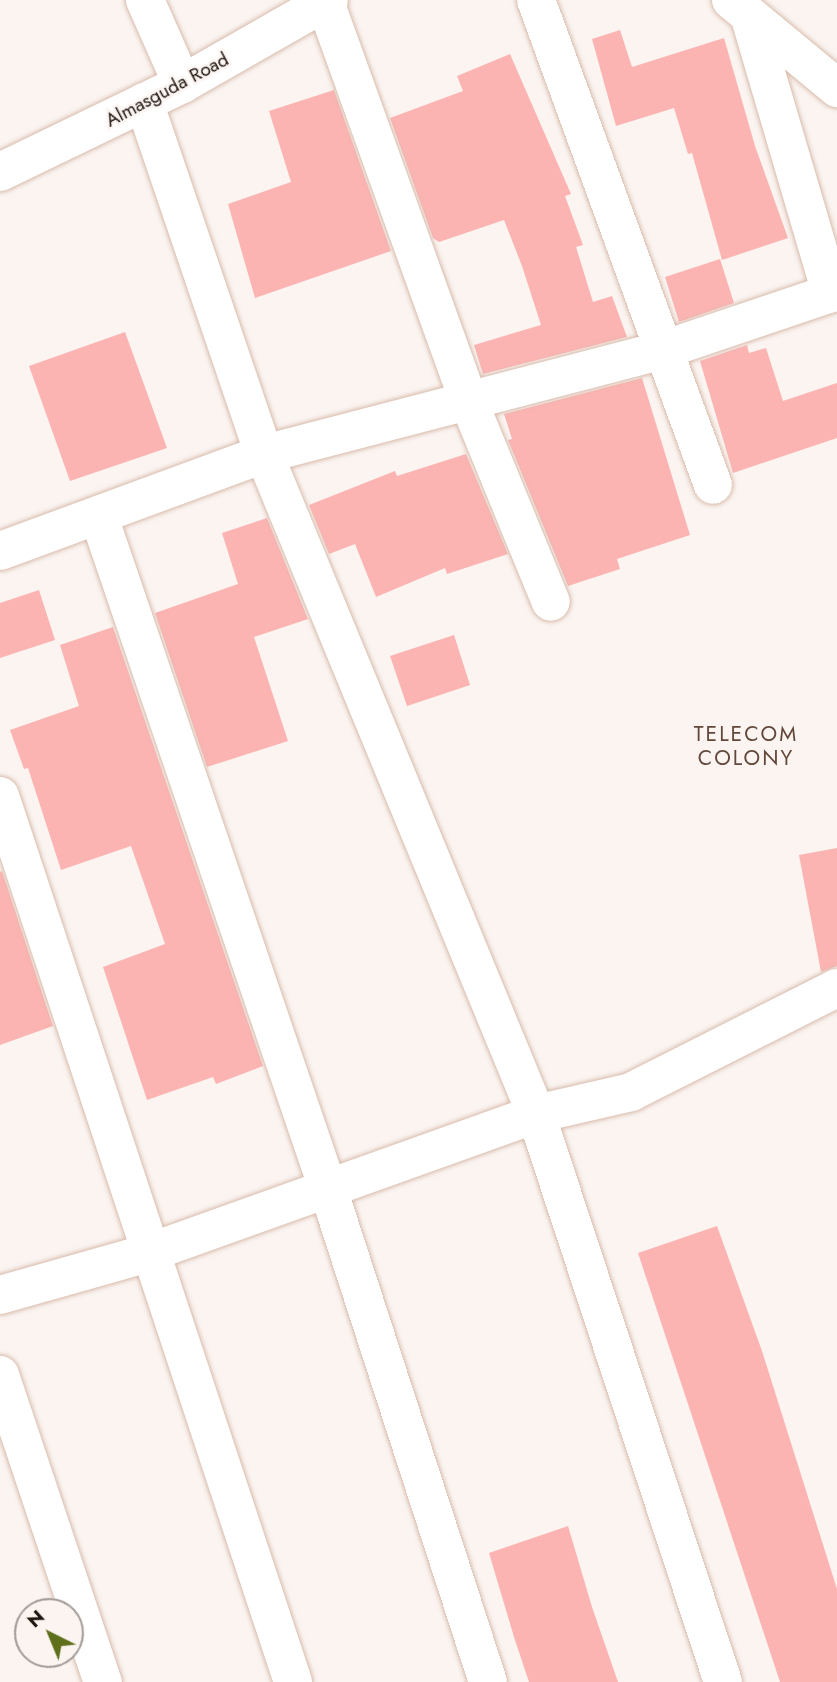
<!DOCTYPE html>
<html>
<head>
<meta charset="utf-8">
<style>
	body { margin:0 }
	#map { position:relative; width:837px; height:1682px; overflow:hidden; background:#fbf4f1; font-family:Jost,sans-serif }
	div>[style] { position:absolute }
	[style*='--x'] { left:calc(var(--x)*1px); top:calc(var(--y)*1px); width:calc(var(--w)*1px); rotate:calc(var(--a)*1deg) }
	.building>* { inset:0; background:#fbb4b2 }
	.roads { filter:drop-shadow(0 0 2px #d8bbab) drop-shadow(0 0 2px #d8bbab) }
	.minor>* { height:38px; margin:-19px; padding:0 19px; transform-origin:19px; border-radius:19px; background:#fff }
	.tertiary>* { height:38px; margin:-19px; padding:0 19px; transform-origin:19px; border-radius:19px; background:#fff }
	span { translate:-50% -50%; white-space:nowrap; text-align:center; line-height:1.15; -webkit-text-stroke:5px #fbf4f1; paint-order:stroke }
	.street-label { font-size:19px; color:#201610 }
	.neighbourhood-label { font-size:21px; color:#61483b; letter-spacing:2px }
	.north { position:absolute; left:14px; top:1598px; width:70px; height:70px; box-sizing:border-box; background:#fbf4f1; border:2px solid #a39b97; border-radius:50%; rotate:317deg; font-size:19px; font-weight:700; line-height:28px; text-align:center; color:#201610 }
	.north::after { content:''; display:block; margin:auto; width:24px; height:32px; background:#5f701d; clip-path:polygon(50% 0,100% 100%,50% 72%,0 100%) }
</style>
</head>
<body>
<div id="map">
	<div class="building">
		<i style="clip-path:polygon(620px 30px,632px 67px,724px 38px,755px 146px,788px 238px,722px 260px,692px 153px,688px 154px,674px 108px,616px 126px,592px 39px)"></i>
		<i style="clip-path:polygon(510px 54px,571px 194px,565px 196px,583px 245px,576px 247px,593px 302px,612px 296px,627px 337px,483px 374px,474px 345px,541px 325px,522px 266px,504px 220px,439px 242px,433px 238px,390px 118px,463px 91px,457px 76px)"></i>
		<i style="clip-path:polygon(334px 90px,391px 251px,255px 298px,228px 204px,291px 182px,269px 111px)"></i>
		<i style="clip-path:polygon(720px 259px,734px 303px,679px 322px,665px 277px)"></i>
		<i style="clip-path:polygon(125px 332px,167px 448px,70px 481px,29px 366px)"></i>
		<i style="clip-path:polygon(747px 345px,749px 353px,766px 348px,783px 401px,837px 383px,837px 438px,733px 473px,700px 361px)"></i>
		<i style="clip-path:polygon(642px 378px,690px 535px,617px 559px,620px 569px,568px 586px,508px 440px,512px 439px,504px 414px)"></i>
		<i style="clip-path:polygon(466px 454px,508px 554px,447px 574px,445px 568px,376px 597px,355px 544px,329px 554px,309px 505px,395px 471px,397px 476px)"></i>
		<i style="clip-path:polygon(267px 518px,308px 619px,254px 637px,288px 741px,207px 767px,155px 613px,238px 584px,222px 533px)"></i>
		<i style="clip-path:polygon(39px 590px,55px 640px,0 658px,0 603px)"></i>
		<i style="clip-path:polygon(113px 627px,263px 1066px,216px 1084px,213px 1077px,147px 1100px,103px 967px,165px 944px,131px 846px,61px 870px,28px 768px,24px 769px,10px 730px,79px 706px,60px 645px)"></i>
		<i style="clip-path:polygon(454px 635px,470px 685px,407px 706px,390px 656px)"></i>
		<i style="clip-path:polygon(837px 848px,837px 966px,821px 972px,799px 855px)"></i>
		<i style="clip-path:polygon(2px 871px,53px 1026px,0 1045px,0 872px)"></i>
		<i style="clip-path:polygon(717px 1226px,762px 1351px,837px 1589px,837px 1682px,780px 1682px,638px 1253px)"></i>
		<i style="clip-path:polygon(568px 1526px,592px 1607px,618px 1682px,529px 1682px,514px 1637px,489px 1553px)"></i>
	</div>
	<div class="roads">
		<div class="minor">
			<i style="--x:145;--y:0;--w:92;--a:66.2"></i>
			<i style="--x:536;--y:0;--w:516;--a:69.95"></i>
			<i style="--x:325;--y:2;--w:423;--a:70.2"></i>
			<i style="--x:468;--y:400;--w:218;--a:67.7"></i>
			<i style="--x:750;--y:18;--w:287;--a:73.6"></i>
			<i style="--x:144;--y:102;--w:372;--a:71.2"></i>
			<i style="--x:264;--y:454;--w:714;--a:67.6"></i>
			<i style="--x:536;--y:1114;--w:598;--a:71.78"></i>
			<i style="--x:99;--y:517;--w:707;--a:71.18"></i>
			<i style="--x:327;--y:1186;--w:521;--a:72.02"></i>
			<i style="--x:0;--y:551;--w:281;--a:-20.2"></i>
			<i style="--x:264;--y:454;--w:412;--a:-14.6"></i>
			<i style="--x:663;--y:350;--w:184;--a:-18.7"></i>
			<i style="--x:0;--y:796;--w:933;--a:71.7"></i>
			<i style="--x:0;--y:1295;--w:154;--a:-15.8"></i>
			<i style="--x:148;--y:1253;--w:412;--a:-19.7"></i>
			<i style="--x:536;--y:1114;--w:98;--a:-13"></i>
			<i style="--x:631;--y:1092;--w:231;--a:-26.8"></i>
			<i style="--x:0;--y:1375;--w:324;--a:71.5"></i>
		</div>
		<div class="tertiary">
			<i style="--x:731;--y:0;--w:138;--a:39.7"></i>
			<i style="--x:0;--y:172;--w:202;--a:-25.8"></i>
			<i style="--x:182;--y:84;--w:169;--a:-29.7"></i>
		</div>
	</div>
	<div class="street-label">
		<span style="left:167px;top:90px;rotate:-28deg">Almasguda Road</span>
	</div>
	<div class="neighbourhood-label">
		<span style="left:746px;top:746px">TELECOM<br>COLONY</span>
	</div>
	<div class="north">N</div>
</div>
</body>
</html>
